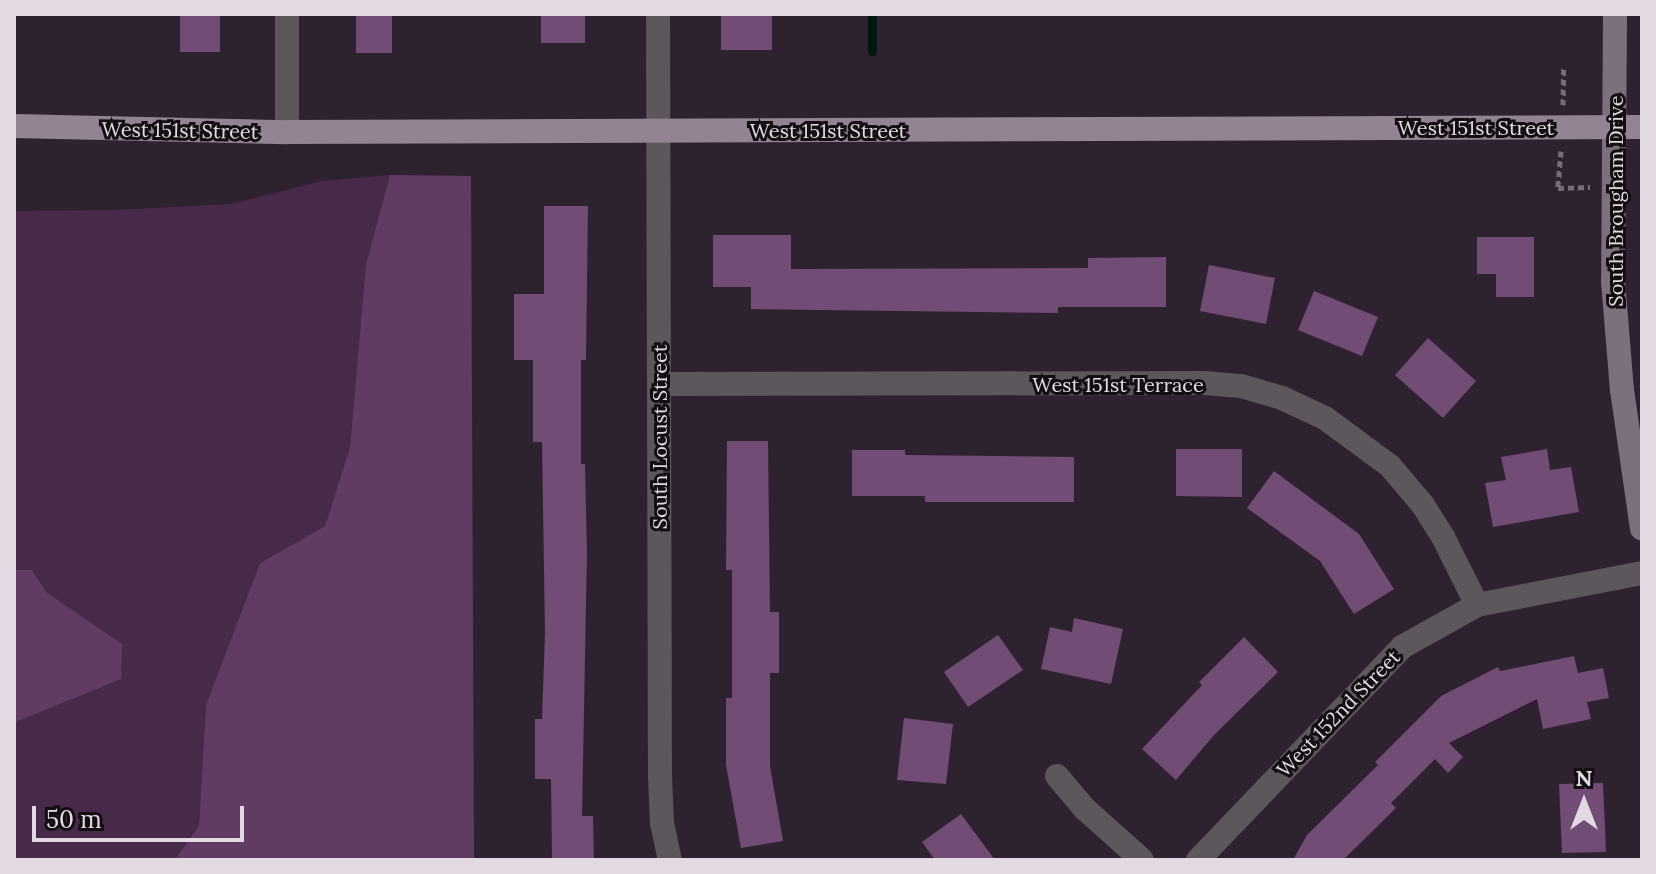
<!DOCTYPE html>
<html>
<head>
<meta charset="utf-8">
<style>
	body { margin:0 }
	#map { position:relative; width:1656px; height:874px; overflow:hidden; background:#2f2230; font-family:Lora,serif }
	div>[style] { position:absolute }
	[style*='--x'] { left:calc(var(--x)*1px); top:calc(var(--y)*1px); width:calc(var(--w)*1px); rotate:calc(var(--a)*1deg) }
	.green>* { inset:0; background:#472a49 }
	.forest>* { inset:0; background:#603c63 }
	.stream>* { height:9px; margin:-4.5px; padding:0 4.5px; transform-origin:4.5px; border-radius:4.5px; background:#011713 }
	.building>* { inset:0; background:#714c74 }
	.path>* { height:5px; margin-top:-2.5px; transform-origin:0; background:repeating-linear-gradient(90deg,#766b77 0 6px,transparent 0 10px) }
	.street>* { height:24px; margin:-12px; padding:0 12px; transform-origin:12px; border-radius:12px; background:#5d565d }
	.secondary>* { height:24px; margin:-12px; padding:0 12px; transform-origin:12px; border-radius:12px; background:#7b707c }
	.primary>* { height:24px; margin:-12px; padding:0 12px; transform-origin:12px; border-radius:12px; background:#928493 }
	span { translate:-50% -50%; white-space:nowrap; text-align:center; line-height:1.15; -webkit-text-stroke:6px #140e14; paint-order:stroke }
	.street-label { font-size:20px; color:#e2d9e3 }
	.frame { position:absolute; inset:0; border:16px solid #e2d9e3; pointer-events:none }
	.north { position:absolute; left:1544px; top:762px; width:80px; height:80px; -webkit-text-stroke:6px #140e14; paint-order:stroke; rotate:0deg; font-size:22px; font-weight:700; line-height:32px; text-align:center; color:#e2d9e3 }
	.north::after { content:''; display:block; margin:auto; width:28px; height:36px; background:#e2d9e3; clip-path:polygon(50% 0,100% 100%,50% 72%,0 100%) }
	.scale { position:absolute; left:32px; top:806px; width:212px; height:36px; box-sizing:border-box; border:4px solid #e2d9e3; border-top:0; padding-left:10px; font-size:24px; line-height:28px; white-space:nowrap; color:#e2d9e3; -webkit-text-stroke:6px #140e14; paint-order:stroke }
</style>
</head>
<body>
<div id="map">
	<div class="green">
		<i style="clip-path:polygon(390px 175px,366px 264px,350px 447px,325px 526px,260px 563px,206px 705px,199px 825px,175px 860px,14px 860px,14px 725px,122px 644px,46px 592px,32px 570px,14px 570px,14px 211px,116px 210px,231px 204px,322px 181px)"></i>
	</div>
	<div class="forest">
		<i style="clip-path:polygon(390px 175px,471px 176px,474px 860px,175px 860px,199px 825px,206px 705px,260px 563px,325px 526px,350px 447px,366px 264px)"></i>
		<i style="clip-path:polygon(14px 570px,32px 570px,46px 592px,122px 644px,121px 679px,18px 721px,14px 725px)"></i>
	</div>
	<div class="stream">
		<i style="--x:872;--y:51;--w:37;--a:-90"></i>
	</div>
	<div class="building">
		<i style="clip-path:polygon(180px 14px,220px 14px,220px 52px,180px 52px)"></i>
		<i style="clip-path:polygon(356px 14px,392px 14px,392px 53px,356px 53px)"></i>
		<i style="clip-path:polygon(541px 14px,585px 14px,585px 43px,541px 43px)"></i>
		<i style="clip-path:polygon(721px 14px,772px 14px,772px 50px,721px 50px)"></i>
		<i style="clip-path:polygon(544px 206px,588px 206px,586px 360px,581px 360px,581px 464px,585px 464px,587px 552px,582px 816px,593px 816px,594px 860px,552px 860px,551px 779px,535px 779px,535px 719px,542px 719px,545px 633px,542px 442px,533px 442px,533px 360px,514px 360px,514px 294px,544px 294px)"></i>
		<i style="clip-path:polygon(713px 235px,791px 235px,791px 269px,1088px 268px,1088px 258px,1166px 257px,1166px 307px,1058px 307px,1058px 313px,751px 309px,751px 287px,713px 287px)"></i>
		<i style="clip-path:polygon(1477px 237px,1534px 237px,1534px 297px,1496px 297px,1496px 274px,1477px 274px)"></i>
		<i style="clip-path:polygon(1209px 265px,1275px 278px,1266px 324px,1200px 311px)"></i>
		<i style="clip-path:polygon(1314px 291px,1378px 317px,1362px 356px,1298px 330px)"></i>
		<i style="clip-path:polygon(1428px 338px,1476px 381px,1443px 418px,1395px 375px)"></i>
		<i style="clip-path:polygon(727px 441px,768px 441px,770px 612px,779px 612px,779px 673px,770px 673px,770px 766px,783px 841px,741px 848px,726px 765px,726px 698px,732px 698px,732px 570px,726px 570px)"></i>
		<i style="clip-path:polygon(1176px 449px,1242px 449px,1242px 497px,1176px 496px)"></i>
		<i style="clip-path:polygon(1547px 449px,1550px 470px,1571px 467px,1579px 512px,1493px 527px,1485px 483px,1506px 480px,1501px 457px)"></i>
		<i style="clip-path:polygon(852px 450px,905px 450px,905px 455px,1074px 457px,1074px 502px,925px 502px,925px 496px,852px 496px)"></i>
		<i style="clip-path:polygon(1274px 471px,1359px 534px,1394px 589px,1354px 614px,1320px 561px,1247px 508px)"></i>
		<i style="clip-path:polygon(1074px 618px,1123px 629px,1111px 684px,1041px 669px,1050px 627px,1072px 632px)"></i>
		<i style="clip-path:polygon(998px 635px,1023px 670px,968px 707px,944px 672px)"></i>
		<i style="clip-path:polygon(1244px 637px,1278px 672px,1214px 735px,1176px 780px,1142px 749px,1202px 685px,1199px 682px)"></i>
		<i style="clip-path:polygon(1574px 656px,1578px 673px,1603px 668px,1609px 698px,1587px 702px,1591px 719px,1543px 729px,1537px 699px,1449px 743px,1463px 757px,1448px 773px,1435px 759px,1391px 803px,1396px 808px,1343px 860px,1293px 860px,1307px 835px,1378px 765px,1375px 762px,1441px 696px,1498px 667px,1500px 671px)"></i>
		<i style="clip-path:polygon(904px 718px,953px 724px,946px 784px,897px 780px)"></i>
		<i style="clip-path:polygon(1603px 783px,1606px 852px,1562px 853px,1559px 784px)"></i>
		<i style="clip-path:polygon(961px 814px,995px 860px,935px 860px,922px 842px)"></i>
	</div>
	<div class="path">
		<i style="--x:1563;--y:105;--w:39;--a:-89"></i>
		<i style="--x:1561;--y:151;--w:37;--a:95"></i>
		<i style="--x:1558;--y:188;--w:32;--a:-2"></i>
	</div>
	<div class="street">
		<i style="--x:287;--y:14;--w:118;--a:90"></i>
		<i style="--x:658;--y:14;--w:763;--a:89.85"></i>
		<i style="--x:660;--y:777;--w:46;--a:87.5"></i>
		<i style="--x:662;--y:823;--w:38;--a:78"></i>
		<i style="--x:659;--y:384;--w:546;--a:-0.1"></i>
		<i style="--x:1205;--y:383;--w:36;--a:5"></i>
		<i style="--x:1241;--y:386;--w:43;--a:16.3"></i>
		<i style="--x:1282;--y:398;--w:47;--a:24.9"></i>
		<i style="--x:1325;--y:418;--w:81;--a:36.4"></i>
		<i style="--x:1390;--y:466;--w:51;--a:49.8"></i>
		<i style="--x:1423;--y:505;--w:38;--a:58"></i>
		<i style="--x:1443;--y:537;--w:76;--a:63.4"></i>
		<i style="--x:1057;--y:776;--w:43;--a:49.7"></i>
		<i style="--x:1085;--y:809;--w:76;--a:41.8"></i>
		<i style="--x:1198;--y:860;--w:295;--a:-46.2"></i>
		<i style="--x:1402;--y:647;--w:86;--a:-29.2"></i>
		<i style="--x:1477;--y:605;--w:168;--a:-11"></i>
	</div>
	<div class="secondary">
		<i style="--x:1615;--y:14;--w:267;--a:90.4"></i>
		<i style="--x:1613;--y:281;--w:109;--a:85.3"></i>
		<i style="--x:1622;--y:390;--w:140;--a:81.8"></i>
	</div>
	<div class="primary">
		<i style="--x:14;--y:126;--w:273;--a:1.3"></i>
		<i style="--x:287;--y:132;--w:1355;--a:-0.21"></i>
	</div>
	<div class="street-label">
		<span style="left:1476px;top:127px">West 151st Street</span>
		<span style="left:180px;top:130px;rotate:1deg">West 151st Street</span>
		<span style="left:828px;top:130px">West 151st Street</span>
		<span style="left:1615px;top:201px;rotate:-90deg">South Brougham Drive</span>
		<span style="left:1118px;top:384px">West 151st Terrace</span>
		<span style="left:659px;top:437px;rotate:-90deg">South Locust Street</span>
		<span style="left:1338px;top:713px;rotate:-46deg">West 152nd Street</span>
	</div>
	<div class="frame"></div>
	<div class="north">N</div>
	<div class="scale">50 m</div>
</div>
</body>
</html>
